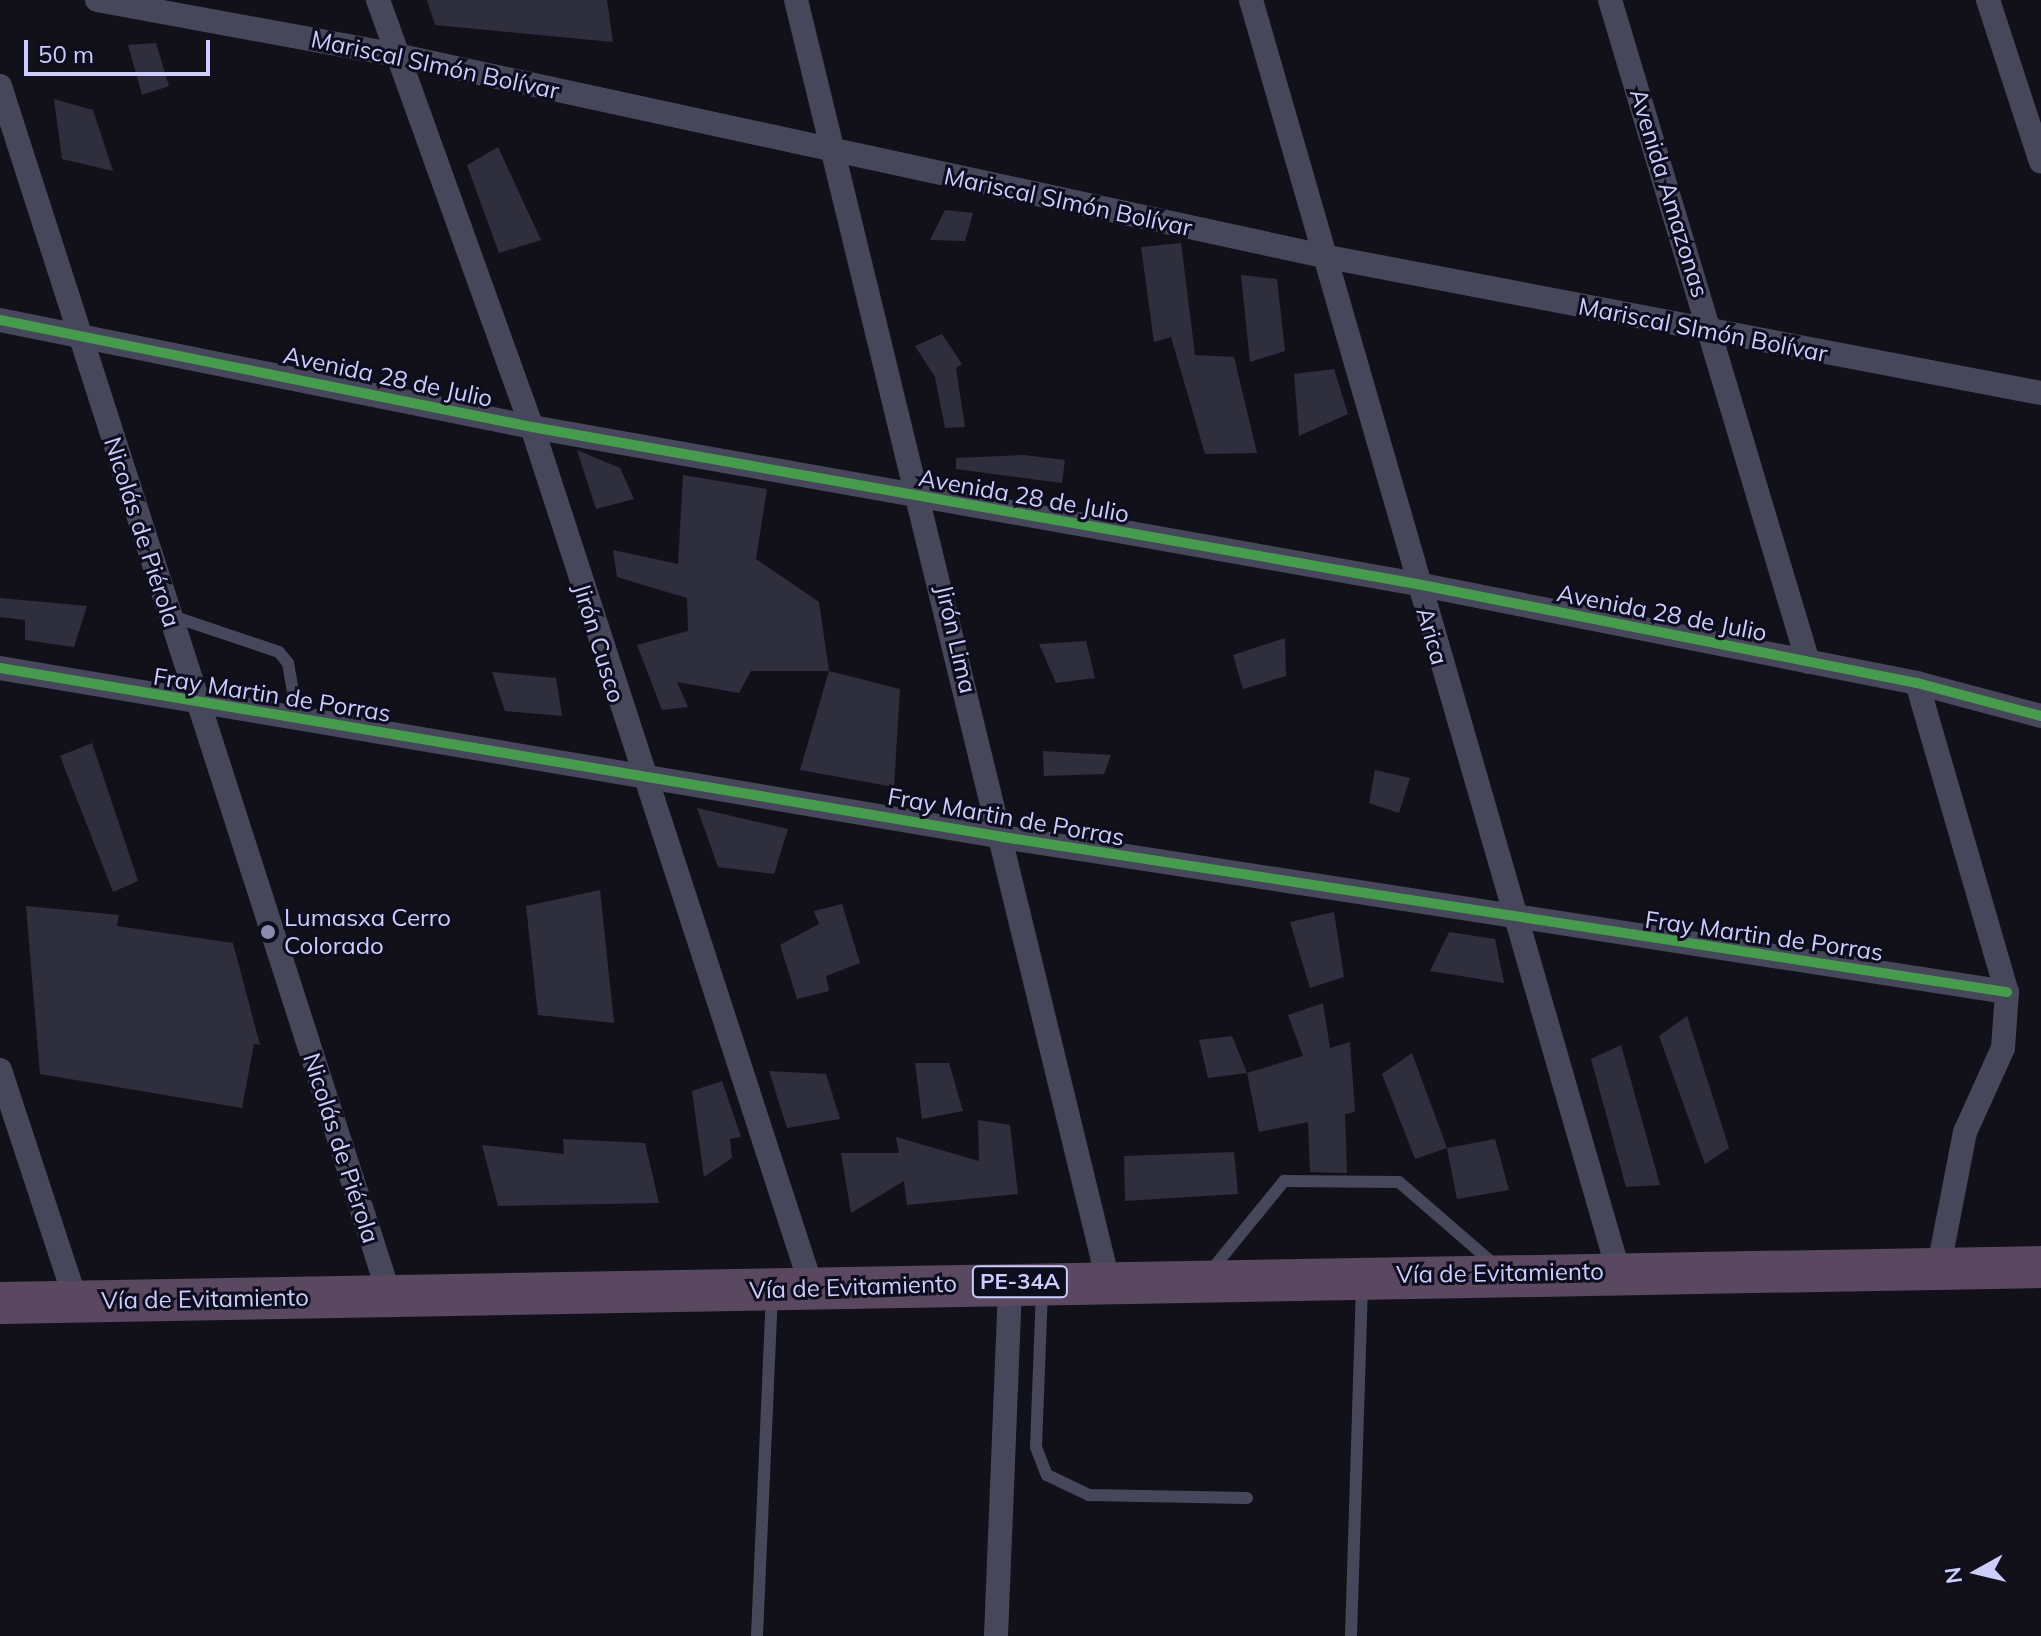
<!DOCTYPE html>
<html>
<head>
<meta charset="utf-8">
<style>
	body { margin:0 }
	#map { position:relative; width:2041px; height:1636px; overflow:hidden; background:#12111a; font-family:Mulish,sans-serif }
	div>[style] { position:absolute }
	[style*='--x'] { left:calc(var(--x)*1px); top:calc(var(--y)*1px); width:calc(var(--w)*1px); rotate:calc(var(--a)*1deg) }
	.building>* { inset:0; background:#2f2e3d }
	.lane>* { height:12px; margin:-6px; padding:0 6px; transform-origin:6px; border-radius:6px; background:#46475b }
	.street>* { height:24px; margin:-12px; padding:0 12px; transform-origin:12px; border-radius:12px; background:#46475b }
	.highway>* { height:42px; margin:-21px; padding:0 21px; transform-origin:21px; border-radius:21px; background:#59485f }
	.cycleway>* { height:10px; margin:-5px; padding:0 5px; transform-origin:5px; border-radius:5px; background:#469c4c }
	.dots>* { width:22px; height:22px; translate:-50% -50%; box-sizing:border-box; border:4px solid #0e0d1e; border-radius:50% }
	span { translate:-50% -50%; white-space:nowrap; text-align:center; line-height:1.15; -webkit-text-stroke:6px #0e0d1e; paint-order:stroke }
	.shield-label span { padding:2px 6px; background:#0e0d1e; border:2px solid; border-radius:6px; -webkit-text-stroke-width:0 }
	.shield-label { font-size:22px; color:#ccccfd; font-weight:700 }
	.street-label { font-size:24px; color:#ccccfd }
	.poi-label { font-size:24px; color:#ccccfd }
	.left { translate:0 -50%; text-align:left }
	.north { position:absolute; left:1937px; top:1532px; width:80px; height:80px; -webkit-text-stroke:6px #0e0d1e; paint-order:stroke; rotate:262deg; font-size:22px; font-weight:700; line-height:32px; text-align:center; color:#ccccfd }
	.north::after { content:''; display:block; margin:auto; width:28px; height:36px; background:#ccccfd; clip-path:polygon(50% 0,100% 100%,50% 72%,0 100%) }
	.scale { position:absolute; left:24px; top:40px; width:186px; height:36px; box-sizing:border-box; border:4px solid #ccccfd; border-top:0; padding-left:10px; font-size:24px; line-height:28px; white-space:nowrap; color:#ccccfd; -webkit-text-stroke:6px #0e0d1e; paint-order:stroke }
</style>
</head>
<body>
<div id="map">
	<div class="building">
		<i style="clip-path:polygon(427px 0,607px 0,613px 42px,435px 25px)"></i>
		<i style="clip-path:polygon(156px 43px,169px 86px,142px 95px,128px 45px)"></i>
		<i style="clip-path:polygon(54px 99px,93px 110px,113px 171px,62px 159px)"></i>
		<i style="clip-path:polygon(498px 147px,541px 240px,499px 253px,467px 165px)"></i>
		<i style="clip-path:polygon(945px 210px,973px 213px,965px 241px,930px 240px)"></i>
		<i style="clip-path:polygon(1181px 243px,1195px 355px,1234px 357px,1257px 453px,1205px 454px,1171px 337px,1154px 342px,1141px 247px)"></i>
		<i style="clip-path:polygon(1241px 275px,1277px 279px,1285px 351px,1250px 362px)"></i>
		<i style="clip-path:polygon(942px 334px,962px 364px,956px 368px,965px 427px,945px 428px,935px 377px,915px 346px)"></i>
		<i style="clip-path:polygon(1334px 369px,1348px 414px,1299px 436px,1294px 374px)"></i>
		<i style="clip-path:polygon(577px 450px,620px 468px,634px 499px,596px 509px)"></i>
		<i style="clip-path:polygon(1024px 455px,1065px 460px,1062px 483px,956px 469px,956px 458px)"></i>
		<i style="clip-path:polygon(683px 475px,767px 489px,756px 559px,819px 602px,829px 671px,751px 671px,739px 693px,677px 682px,688px 707px,662px 710px,637px 645px,688px 631px,687px 598px,617px 577px,613px 550px,678px 564px)"></i>
		<i style="clip-path:polygon(0 598px,87px 606px,74px 647px,25px 640px,25px 620px,0 617px)"></i>
		<i style="clip-path:polygon(1285px 638px,1286px 676px,1243px 689px,1233px 655px)"></i>
		<i style="clip-path:polygon(1086px 641px,1095px 678px,1056px 683px,1039px 644px)"></i>
		<i style="clip-path:polygon(829px 671px,900px 689px,894px 787px,800px 770px)"></i>
		<i style="clip-path:polygon(492px 672px,556px 678px,562px 716px,505px 711px)"></i>
		<i style="clip-path:polygon(92px 743px,138px 881px,113px 892px,60px 756px)"></i>
		<i style="clip-path:polygon(1043px 751px,1111px 755px,1104px 774px,1044px 776px)"></i>
		<i style="clip-path:polygon(1375px 770px,1410px 778px,1399px 813px,1369px 803px)"></i>
		<i style="clip-path:polygon(697px 808px,788px 829px,774px 874px,718px 867px)"></i>
		<i style="clip-path:polygon(600px 890px,614px 1023px,538px 1015px,526px 906px)"></i>
		<i style="clip-path:polygon(842px 904px,860px 963px,826px 976px,829px 991px,797px 999px,780px 945px,819px 924px,814px 911px)"></i>
		<i style="clip-path:polygon(26px 906px,119px 915px,117px 926px,233px 943px,260px 1045px,254px 1044px,242px 1108px,40px 1074px)"></i>
		<i style="clip-path:polygon(1334px 912px,1344px 977px,1310px 988px,1290px 922px)"></i>
		<i style="clip-path:polygon(1449px 932px,1495px 939px,1504px 983px,1430px 971px)"></i>
		<i style="clip-path:polygon(1323px 1003px,1330px 1048px,1350px 1042px,1355px 1112px,1345px 1114px,1347px 1173px,1310px 1172px,1308px 1122px,1259px 1132px,1247px 1073px,1303px 1056px,1288px 1015px)"></i>
		<i style="clip-path:polygon(1687px 1016px,1729px 1148px,1705px 1164px,1659px 1036px)"></i>
		<i style="clip-path:polygon(1232px 1036px,1247px 1073px,1208px 1078px,1199px 1040px)"></i>
		<i style="clip-path:polygon(1621px 1045px,1660px 1185px,1626px 1187px,1591px 1059px)"></i>
		<i style="clip-path:polygon(1412px 1053px,1447px 1148px,1415px 1159px,1382px 1074px)"></i>
		<i style="clip-path:polygon(915px 1063px,949px 1063px,963px 1111px,922px 1119px)"></i>
		<i style="clip-path:polygon(769px 1071px,826px 1074px,840px 1119px,787px 1128px)"></i>
		<i style="clip-path:polygon(722px 1081px,741px 1137px,730px 1139px,732px 1158px,704px 1177px,692px 1091px)"></i>
		<i style="clip-path:polygon(978px 1120px,1010px 1125px,1018px 1194px,907px 1205px,904px 1181px,851px 1213px,841px 1153px,899px 1153px,896px 1137px,979px 1161px)"></i>
		<i style="clip-path:polygon(563px 1139px,645px 1143px,659px 1203px,498px 1206px,482px 1145px,564px 1154px)"></i>
		<i style="clip-path:polygon(1495px 1139px,1509px 1190px,1457px 1199px,1447px 1148px)"></i>
		<i style="clip-path:polygon(1234px 1152px,1238px 1194px,1125px 1201px,1124px 1156px)"></i>
	</div>
	<div class="lane">
		<i style="--x:169;--y:615;--w:116;--a:18.6"></i>
		<i style="--x:279;--y:652;--w:14;--a:51"></i>
		<i style="--x:288;--y:663;--w:59;--a:80.2"></i>
		<i style="--x:1209;--y:1273;--w:119;--a:-50.8"></i>
		<i style="--x:1284;--y:1181;--w:115;--a:0.5"></i>
		<i style="--x:1399;--y:1182;--w:128;--a:40.9"></i>
		<i style="--x:1042;--y:1290;--w:157;--a:92.2"></i>
		<i style="--x:1036;--y:1447;--w:30;--a:69"></i>
		<i style="--x:1047;--y:1475;--w:47;--a:25.5"></i>
		<i style="--x:1089;--y:1495;--w:158;--a:1.1"></i>
		<i style="--x:757;--y:1636;--w:339;--a:-87.5"></i>
		<i style="--x:1351;--y:1636;--w:349;--a:-88.2"></i>
	</div>
	<div class="street">
		<i style="--x:97;--y:0;--w:304;--a:10.4"></i>
		<i style="--x:396;--y:55;--w:954;--a:12.23"></i>
		<i style="--x:1328;--y:257;--w:726;--a:10.8"></i>
		<i style="--x:378;--y:0;--w:454;--a:70.2"></i>
		<i style="--x:532;--y:427;--w:905;--a:71.99"></i>
		<i style="--x:796;--y:0;--w:1318;--a:76.31"></i>
		<i style="--x:1251;--y:0;--w:1322;--a:73.88"></i>
		<i style="--x:1610;--y:0;--w:691;--a:73.35"></i>
		<i style="--x:1988;--y:0;--w:170;--a:71.9"></i>
		<i style="--x:0;--y:86;--w:1272;--a:72.15"></i>
		<i style="--x:0;--y:320;--w:543;--a:11.37"></i>
		<i style="--x:532;--y:427;--w:899;--a:10.06"></i>
		<i style="--x:1417;--y:584;--w:510;--a:11.2"></i>
		<i style="--x:1917;--y:683;--w:128;--a:14.9"></i>
		<i style="--x:0;--y:668;--w:1017;--a:9.56"></i>
		<i style="--x:1003;--y:837;--w:1016;--a:8.78"></i>
		<i style="--x:1917;--y:683;--w:322;--a:73.8"></i>
		<i style="--x:2007;--y:992;--w:56;--a:94.1"></i>
		<i style="--x:2003;--y:1048;--w:92;--a:114.3"></i>
		<i style="--x:1965;--y:1132;--w:136;--a:101"></i>
		<i style="--x:0;--y:1070;--w:243;--a:71.8"></i>
		<i style="--x:996;--y:1636;--w:353;--a:-87.7"></i>
	</div>
	<div class="highway">
		<i style="--x:0;--y:1303;--w:2041;--a:-1.01"></i>
	</div>
	<div class="cycleway">
		<i style="--x:0;--y:320;--w:543;--a:11.37"></i>
		<i style="--x:532;--y:427;--w:899;--a:10.06"></i>
		<i style="--x:1417;--y:584;--w:510;--a:11.2"></i>
		<i style="--x:1917;--y:683;--w:128;--a:14.9"></i>
		<i style="--x:0;--y:668;--w:1017;--a:9.56"></i>
		<i style="--x:1003;--y:837;--w:1016;--a:8.78"></i>
	</div>
	<div class="dots">
		<i style="left:268px;top:932px;background:#8b8bae"></i>
	</div>
	<div class="shield-label">
		<span style="left:1020px;top:1282px">PE-34A</span>
	</div>
	<div class="street-label">
		<span style="left:435px;top:65px;rotate:12deg">Mariscal SImón Bolívar</span>
		<span style="left:1669px;top:193px;rotate:73deg">Avenida Amazonas</span>
		<span style="left:1068px;top:202px;rotate:12deg">Mariscal SImón Bolívar</span>
		<span style="left:1703px;top:330px;rotate:11deg">Mariscal SImón Bolívar</span>
		<span style="left:388px;top:377px;rotate:12deg">Avenida 28 de Julio</span>
		<span style="left:1024px;top:496px;rotate:10deg">Avenida 28 de Julio</span>
		<span style="left:142px;top:532px;rotate:72deg">Nicolás de Piérola</span>
		<span style="left:1662px;top:613px;rotate:11deg">Avenida 28 de Julio</span>
		<span style="left:1432px;top:636px;rotate:74deg">Arica</span>
		<span style="left:956px;top:639px;rotate:77deg">Jirón Lima</span>
		<span style="left:599px;top:643px;rotate:73deg">Jirón Cusco</span>
		<span style="left:272px;top:695px;rotate:9deg">Fray Martin de Porras</span>
		<span style="left:1006px;top:817px;rotate:10deg">Fray Martin de Porras</span>
		<span style="left:1764px;top:936px;rotate:8deg">Fray Martin de Porras</span>
		<span style="left:341px;top:1148px;rotate:72deg">Nicolás de Piérola</span>
		<span style="left:1500px;top:1273px;rotate:-1deg">Vía de Evitamiento</span>
		<span style="left:853px;top:1287px;rotate:-2deg">Vía de Evitamiento</span>
		<span style="left:205px;top:1299px;rotate:-1deg">Vía de Evitamiento</span>
	</div>
	<div class="poi-label">
		<span class="left" style="left:284px;top:932px">Lumasxa Cerro<br>Colorado</span>
	</div>
	<div class="north">N</div>
	<div class="scale">50 m</div>
</div>
</body>
</html>
